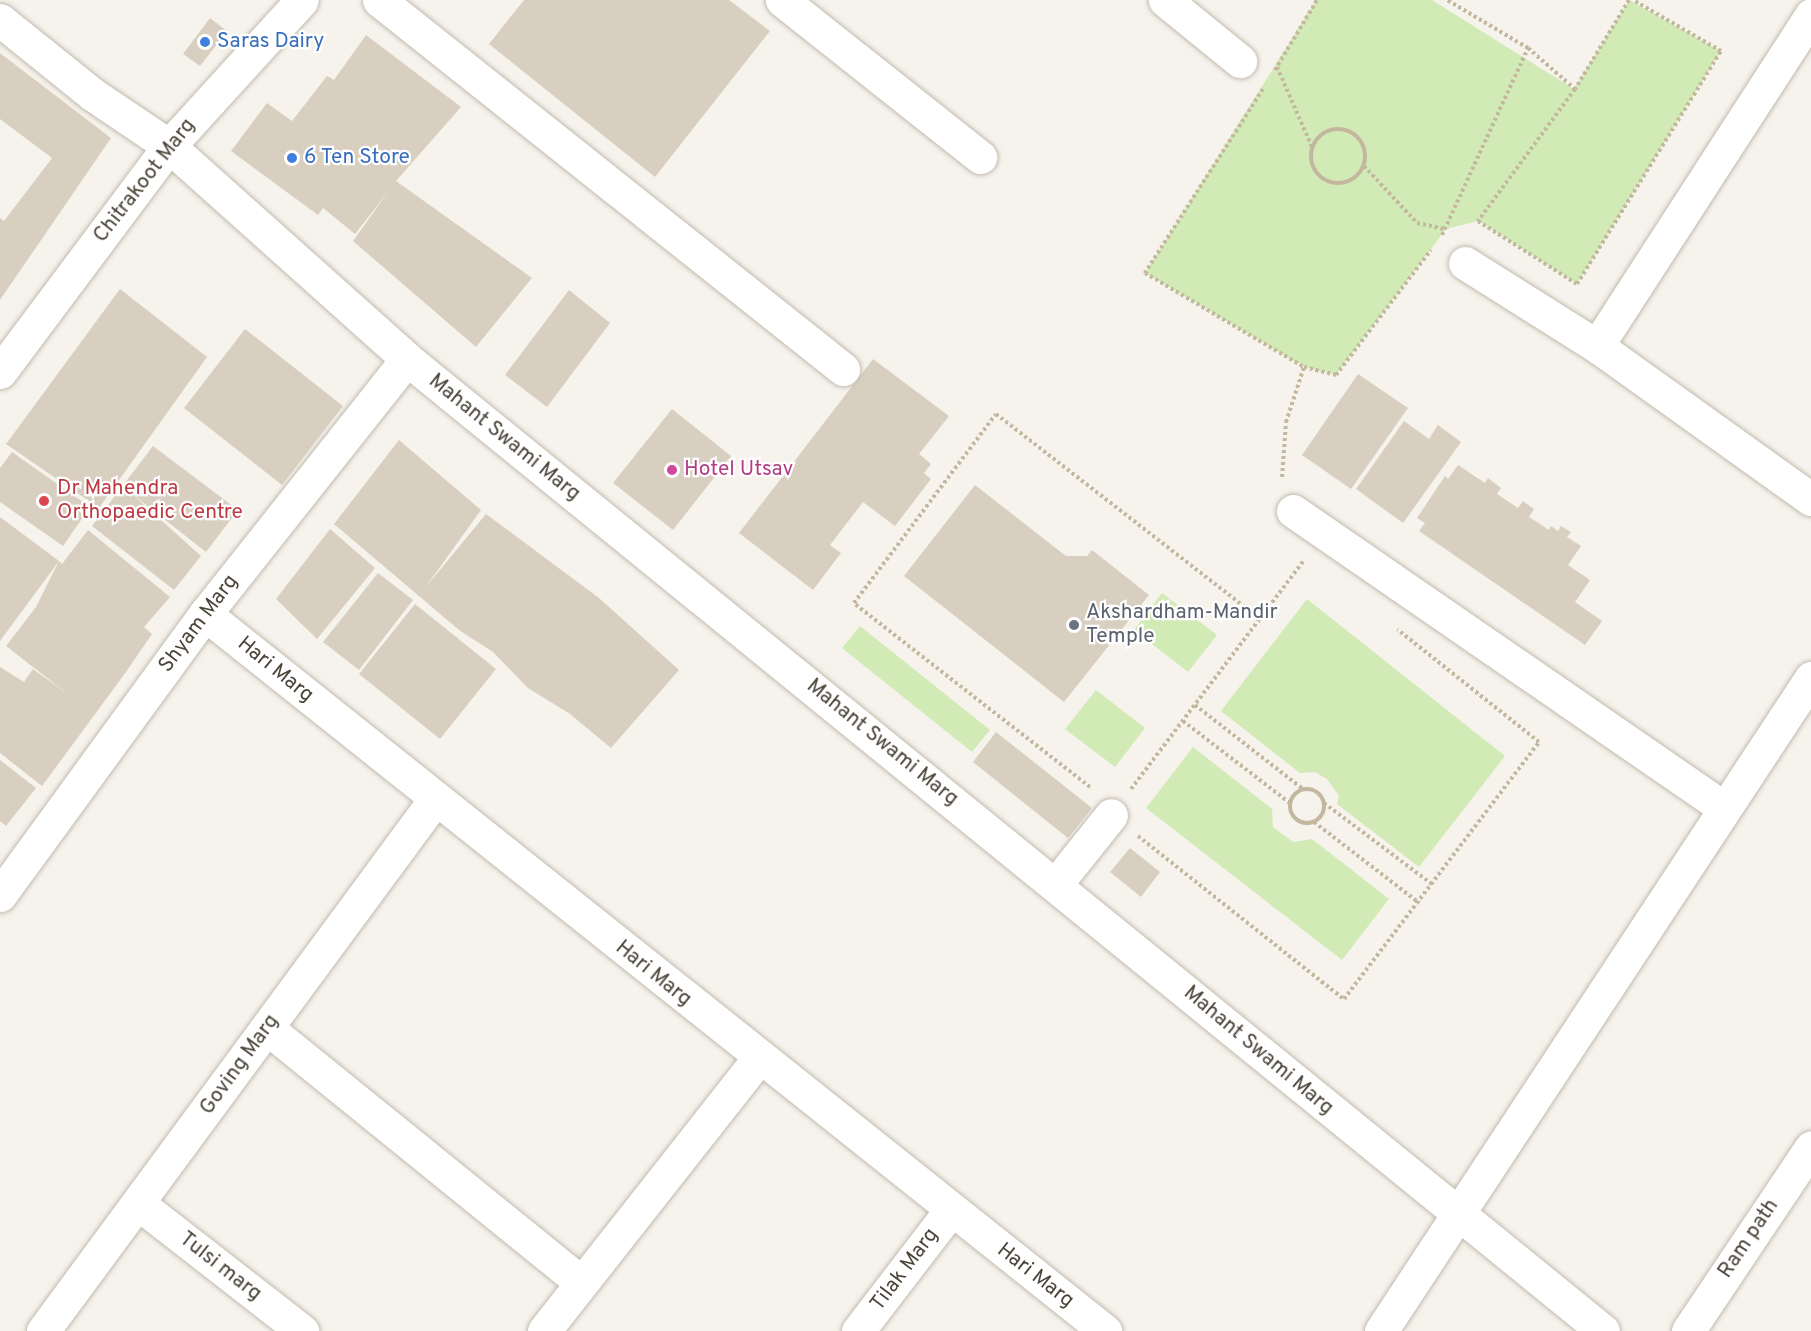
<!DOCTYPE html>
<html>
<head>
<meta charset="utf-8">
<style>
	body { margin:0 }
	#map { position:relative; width:1811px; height:1331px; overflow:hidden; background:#f6f3ec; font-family:Overpass,sans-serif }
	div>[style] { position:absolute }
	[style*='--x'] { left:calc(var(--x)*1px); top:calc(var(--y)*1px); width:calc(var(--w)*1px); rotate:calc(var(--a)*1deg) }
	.green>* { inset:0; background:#d2eab5 }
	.building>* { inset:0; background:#d8cfc1 }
	.path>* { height:4px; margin-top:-2px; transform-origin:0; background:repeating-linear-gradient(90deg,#c4b79f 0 3px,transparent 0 6px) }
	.path>.ring { margin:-2px; padding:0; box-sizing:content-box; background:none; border:4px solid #c4b79f; border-radius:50% }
	.roads { filter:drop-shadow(0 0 2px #c2bbae) drop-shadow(0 0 2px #c2bbae) }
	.minor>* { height:33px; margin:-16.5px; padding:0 16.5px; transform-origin:16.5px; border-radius:16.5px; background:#fff }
	.dots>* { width:16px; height:16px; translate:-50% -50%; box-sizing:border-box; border:3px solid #fff; border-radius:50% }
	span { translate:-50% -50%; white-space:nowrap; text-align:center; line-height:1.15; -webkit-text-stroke:4.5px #fff; paint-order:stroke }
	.shop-label { font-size:21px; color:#366cbe }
	.left { translate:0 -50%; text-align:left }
	.street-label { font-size:21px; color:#4b4439 }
	.hotel-label { font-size:21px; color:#b23c85 }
	.health-label { font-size:21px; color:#be3a42 }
	.worship-label { font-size:21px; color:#5b616d }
</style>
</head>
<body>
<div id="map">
	<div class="green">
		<i style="clip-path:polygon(1316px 0,1432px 0,1574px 89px,1629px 0,1721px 51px,1577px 284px,1478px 221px,1446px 229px,1336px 375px,1304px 367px,1145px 273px)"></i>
		<i style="clip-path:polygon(1162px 593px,1217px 635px,1188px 672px,1134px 630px)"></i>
		<i style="clip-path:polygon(1307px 599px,1505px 756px,1419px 867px,1337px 804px,1339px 796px,1327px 779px,1315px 772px,1300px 773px,1221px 711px)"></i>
		<i style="clip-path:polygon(860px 626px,990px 730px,972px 752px,842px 648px)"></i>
		<i style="clip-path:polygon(1096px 690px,1145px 728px,1115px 767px,1065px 729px)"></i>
		<i style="clip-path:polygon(1193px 747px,1272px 809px,1273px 827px,1293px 842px,1312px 839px,1389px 899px,1342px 960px,1146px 808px)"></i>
	</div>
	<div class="building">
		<i style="clip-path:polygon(524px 0,729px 0,770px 31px,655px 177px,489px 44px)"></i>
		<i style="clip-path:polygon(210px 18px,227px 31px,200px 66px,183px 54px)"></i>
		<i style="clip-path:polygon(366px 35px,461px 107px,396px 181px,532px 278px,476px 347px,353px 241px,388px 192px,355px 234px,323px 208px,318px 215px,231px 151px,267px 103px,292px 121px,327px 76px,334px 80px)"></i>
		<i style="clip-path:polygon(0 53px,111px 138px,0 300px,0 218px,4px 221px,52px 158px,0 119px)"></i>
		<i style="clip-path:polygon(120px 289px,207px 357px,99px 508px,6px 444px)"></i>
		<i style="clip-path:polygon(569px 290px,610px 323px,547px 407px,505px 375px)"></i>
		<i style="clip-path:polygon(245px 329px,343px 406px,282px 485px,184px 408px)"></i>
		<i style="clip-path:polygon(873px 359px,949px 416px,919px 454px,931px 464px,924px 473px,931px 479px,895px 526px,863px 502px,830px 545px,841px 553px,813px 590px,739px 533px)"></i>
		<i style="clip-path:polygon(1358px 374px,1408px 408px,1351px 489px,1302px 455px)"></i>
		<i style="clip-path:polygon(672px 409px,731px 456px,673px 530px,613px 483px)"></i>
		<i style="clip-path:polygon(1404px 421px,1429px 439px,1438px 425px,1461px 442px,1403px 523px,1356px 489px)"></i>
		<i style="clip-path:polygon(399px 440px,481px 510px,425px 588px,486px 514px,599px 598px,679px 670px,611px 748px,570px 714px,528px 688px,493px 652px,459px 630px,334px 524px)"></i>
		<i style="clip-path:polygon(153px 446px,238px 510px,206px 552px,131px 493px,201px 556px,174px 590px,92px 526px)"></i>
		<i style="clip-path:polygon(12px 452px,90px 507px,63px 546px,0 502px,0 468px)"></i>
		<i style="clip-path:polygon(1458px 465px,1485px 483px,1488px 478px,1501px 488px,1497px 494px,1518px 508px,1523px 501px,1534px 509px,1529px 517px,1549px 530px,1551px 526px,1558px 531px,1561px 526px,1571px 532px,1567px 537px,1581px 546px,1568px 565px,1590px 580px,1575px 602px,1602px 621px,1585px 645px,1419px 531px,1425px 523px,1417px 518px,1445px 476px,1448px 479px)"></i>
		<i style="clip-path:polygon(975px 485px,1066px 556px,1087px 556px,1092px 550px,1149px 595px,1064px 702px,904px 576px)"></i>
		<i style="clip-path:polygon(0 517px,59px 561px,0 641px)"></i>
		<i style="clip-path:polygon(330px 529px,375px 568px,317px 639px,276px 599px)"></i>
		<i style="clip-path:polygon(88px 530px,170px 597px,144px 627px,152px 634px,126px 672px,42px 786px,0 753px,0 667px,24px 682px,33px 669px,69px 695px,6px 646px,36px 607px,59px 561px,62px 564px)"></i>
		<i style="clip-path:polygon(378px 573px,413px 600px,359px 670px,323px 642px)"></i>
		<i style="clip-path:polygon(415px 604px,496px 669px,440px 739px,359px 674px)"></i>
		<i style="clip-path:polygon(996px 732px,1092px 808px,1068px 838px,973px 762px)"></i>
		<i style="clip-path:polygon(0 760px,36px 788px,6px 826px,0 821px)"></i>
		<i style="clip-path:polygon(1130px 848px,1160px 872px,1141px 897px,1110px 872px)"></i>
	</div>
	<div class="path">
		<i style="--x:1629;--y:0;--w:104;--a:121.2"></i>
		<i style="--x:1575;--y:89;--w:164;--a:126.3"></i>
		<i style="--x:1478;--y:221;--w:117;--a:32.5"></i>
		<i style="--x:1577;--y:284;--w:274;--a:-58.3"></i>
		<i style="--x:1721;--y:51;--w:102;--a:-149.9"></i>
		<i style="--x:1528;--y:48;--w:62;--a:41.1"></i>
		<i style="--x:1277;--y:67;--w:87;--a:66.4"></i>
		<i style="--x:1275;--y:70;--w:82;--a:-59"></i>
		<i style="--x:1263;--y:89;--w:219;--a:122.7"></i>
		<i style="--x:1145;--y:273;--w:185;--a:30.6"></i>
		<i style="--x:1304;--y:367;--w:33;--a:14"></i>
		<i style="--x:1336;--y:375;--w:157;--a:-52.8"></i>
		<i class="ring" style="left:1311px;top:129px;width:50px;height:50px"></i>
		<i style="--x:1364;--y:166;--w:78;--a:47.1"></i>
		<i style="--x:1417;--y:223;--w:30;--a:12"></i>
		<i style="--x:1442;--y:235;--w:206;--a:-65.3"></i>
		<i style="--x:1528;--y:48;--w:94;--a:-149.3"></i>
		<i style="--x:1282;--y:477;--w:55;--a:-85.8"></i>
		<i style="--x:1286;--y:422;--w:58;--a:-71.9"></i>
		<i style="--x:1195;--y:705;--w:137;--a:37.9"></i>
		<i style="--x:1183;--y:721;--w:136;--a:37.5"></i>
		<i style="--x:1090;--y:787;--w:299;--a:-142.1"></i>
		<i style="--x:854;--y:603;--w:236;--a:-53.1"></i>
		<i style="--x:996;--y:414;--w:334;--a:37.8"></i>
		<i style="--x:1131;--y:789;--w:287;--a:-52.9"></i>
		<i class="ring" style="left:1290px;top:789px;width:30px;height:30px"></i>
		<i style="--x:1324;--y:803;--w:135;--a:36.9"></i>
		<i style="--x:1314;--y:822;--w:133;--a:37.6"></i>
		<i style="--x:1138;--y:836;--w:263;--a:38.4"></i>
		<i style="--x:1344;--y:999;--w:323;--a:-52.8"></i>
		<i style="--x:1539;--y:742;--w:181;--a:-141.5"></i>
	</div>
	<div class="roads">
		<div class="minor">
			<i style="--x:379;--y:0;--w:593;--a:38.49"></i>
			<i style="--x:782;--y:0;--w:253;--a:38.4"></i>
			<i style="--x:1165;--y:0;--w:97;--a:39.1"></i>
			<i style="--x:0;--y:20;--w:118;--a:38.8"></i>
			<i style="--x:92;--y:94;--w:93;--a:34"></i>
			<i style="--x:169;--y:146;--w:319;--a:41.8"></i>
			<i style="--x:407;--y:359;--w:1541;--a:39.1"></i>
			<i style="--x:1465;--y:263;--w:156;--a:32.2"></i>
			<i style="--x:1597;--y:346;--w:263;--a:35.6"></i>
			<i style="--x:1597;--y:346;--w:394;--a:-57.1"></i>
			<i style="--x:0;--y:372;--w:282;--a:-53.2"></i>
			<i style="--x:169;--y:146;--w:197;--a:-47.7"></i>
			<i style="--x:1293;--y:511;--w:523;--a:34.57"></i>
			<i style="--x:205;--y:614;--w:1151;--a:38.54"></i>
			<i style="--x:1056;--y:884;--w:88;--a:-51.4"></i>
			<i style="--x:0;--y:895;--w:348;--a:-53.9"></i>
			<i style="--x:205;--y:614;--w:325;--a:-51.6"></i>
			<i style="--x:267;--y:1028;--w:404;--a:39"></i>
			<i style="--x:139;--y:1204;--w:207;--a:37.9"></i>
			<i style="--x:43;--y:1331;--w:662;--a:-53.6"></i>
			<i style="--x:544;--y:1331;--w:346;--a:-51.8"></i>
			<i style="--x:858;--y:1331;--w:153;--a:-52.5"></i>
			<i style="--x:1381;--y:1331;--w:782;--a:-56.64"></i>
			<i style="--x:1688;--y:1331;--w:221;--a:-56.2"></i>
		</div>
	</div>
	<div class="dots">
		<i style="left:205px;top:42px;background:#3f7fe0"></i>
		<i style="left:292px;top:158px;background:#3f7fe0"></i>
		<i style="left:672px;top:470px;background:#d1479c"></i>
		<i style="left:44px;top:501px;background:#e0444e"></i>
		<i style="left:1074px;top:625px;background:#6b7280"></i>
	</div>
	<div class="shop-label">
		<span class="left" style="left:217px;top:42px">Saras Dairy</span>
		<span class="left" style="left:304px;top:158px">6 Ten Store</span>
	</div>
	<div class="street-label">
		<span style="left:145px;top:181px;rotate:-52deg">Chitrakoot Marg</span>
		<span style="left:504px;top:438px;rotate:39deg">Mahant Swami Marg</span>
		<span style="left:199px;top:624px;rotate:-53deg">Shyam Marg</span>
		<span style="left:275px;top:670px;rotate:39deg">Hari Marg</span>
		<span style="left:882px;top:743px;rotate:39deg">Mahant Swami Marg</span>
		<span style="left:653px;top:974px;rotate:39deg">Hari Marg</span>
		<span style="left:1258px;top:1051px;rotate:40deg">Mahant Swami Marg</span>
		<span style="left:240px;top:1065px;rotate:-54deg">Goving Marg</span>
		<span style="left:1749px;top:1239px;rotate:-56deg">Ram path</span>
		<span style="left:220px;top:1267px;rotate:38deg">Tulsi marg</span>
		<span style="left:905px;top:1270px;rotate:-53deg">Tilak Marg</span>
		<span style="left:1035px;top:1276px;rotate:38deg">Hari Marg</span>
	</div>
	<div class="hotel-label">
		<span class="left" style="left:684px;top:470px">Hotel Utsav</span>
	</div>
	<div class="health-label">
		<span class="left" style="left:57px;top:501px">Dr Mahendra<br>Orthopaedic Centre</span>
	</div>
	<div class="worship-label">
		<span class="left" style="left:1086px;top:625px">Akshardham-Mandir<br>Temple</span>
	</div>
</div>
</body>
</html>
